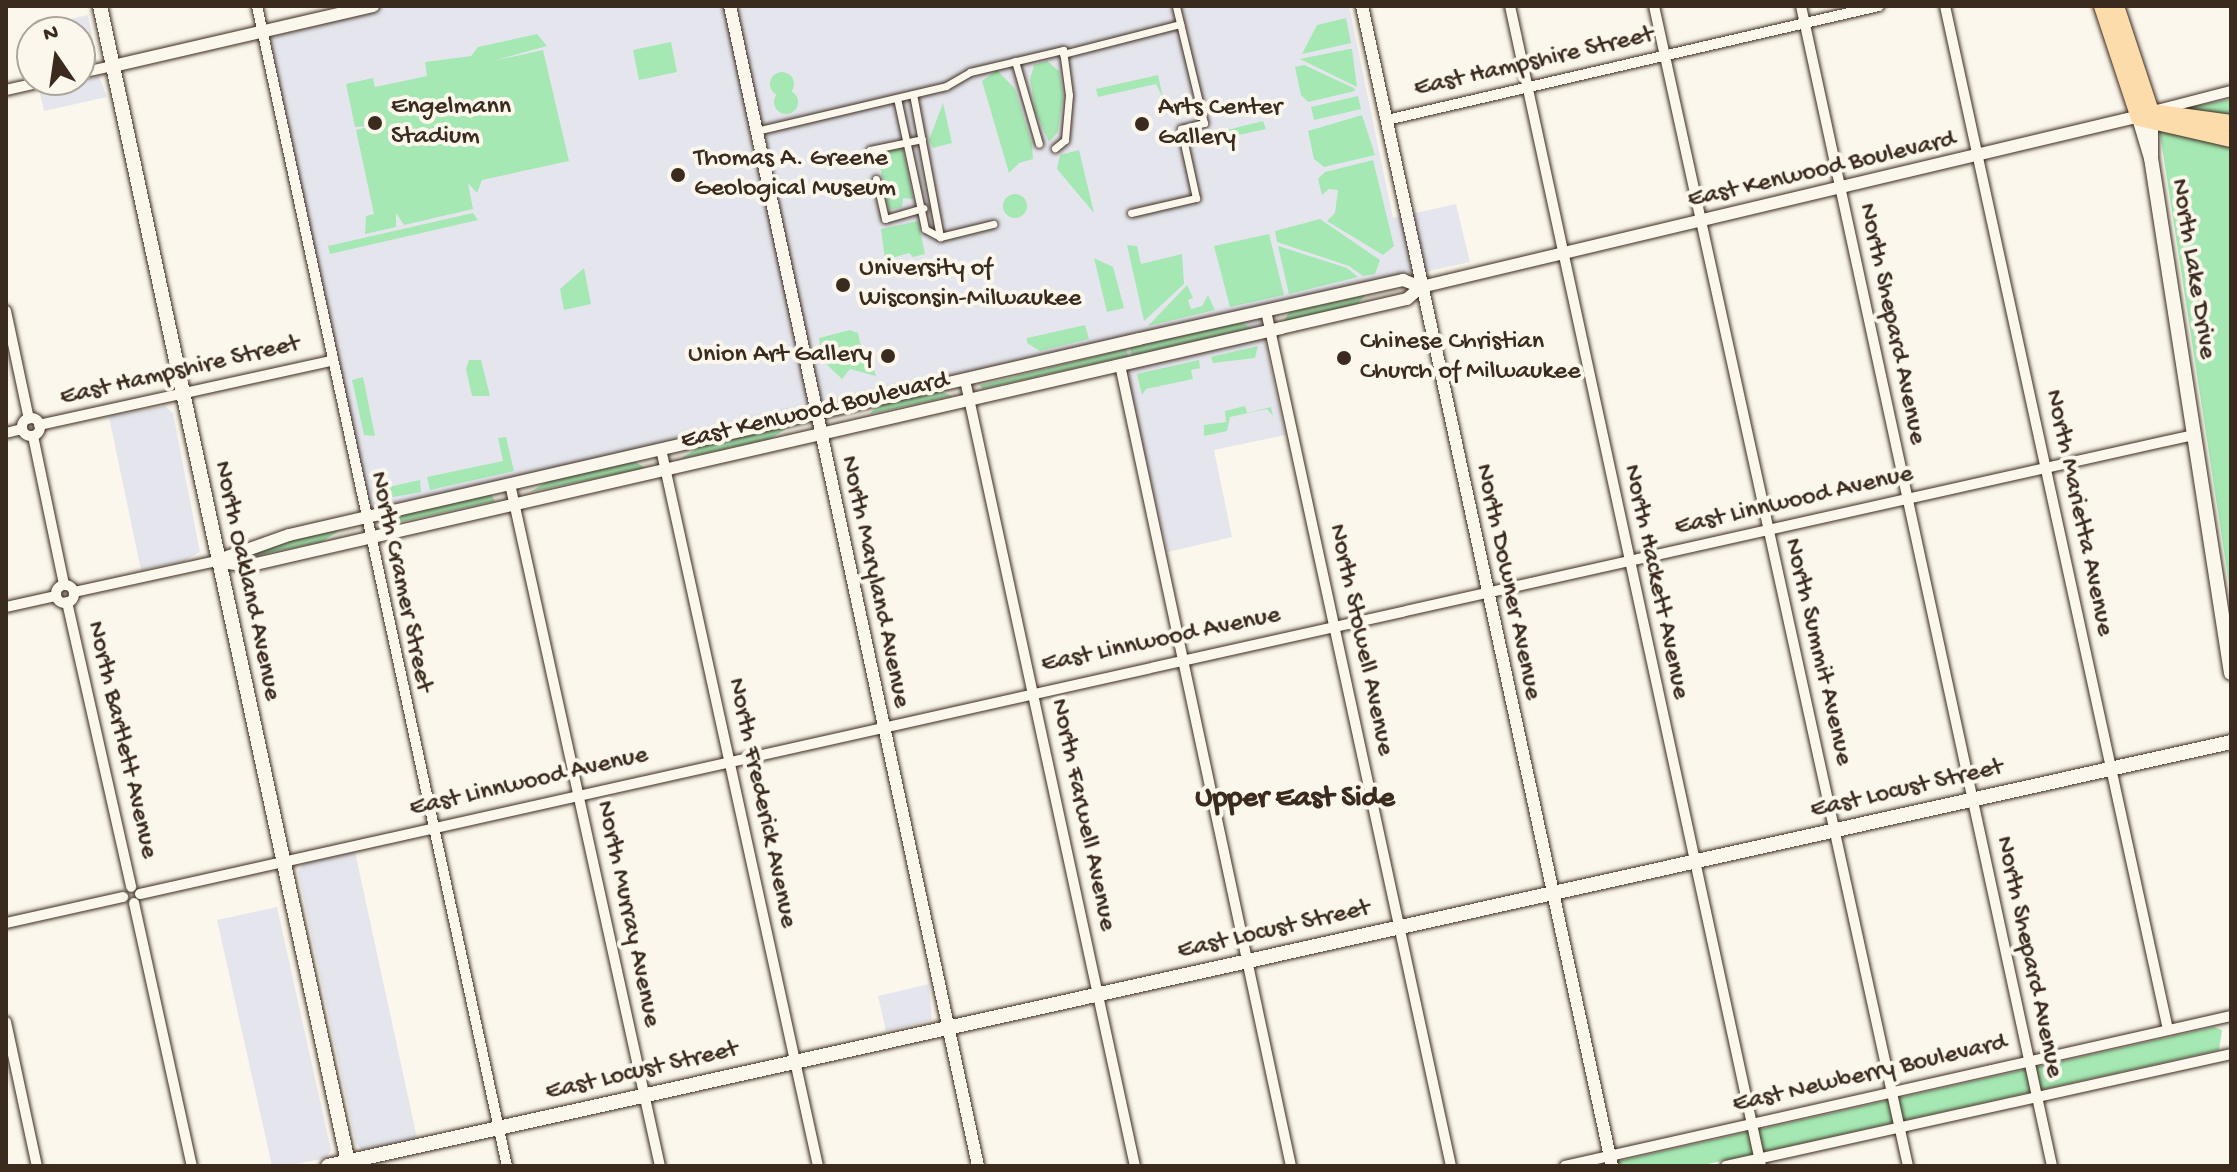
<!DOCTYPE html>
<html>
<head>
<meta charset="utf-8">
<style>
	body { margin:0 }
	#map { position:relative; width:2237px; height:1172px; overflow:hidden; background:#fbf7ec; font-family:"Gochi Hand",sans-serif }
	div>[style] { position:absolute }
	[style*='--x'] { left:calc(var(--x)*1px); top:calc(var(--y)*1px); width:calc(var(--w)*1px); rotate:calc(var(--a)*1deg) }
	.built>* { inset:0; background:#e5e6ed }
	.green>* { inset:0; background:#a5e8b3 }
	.round { border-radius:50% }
	.roads { filter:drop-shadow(0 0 2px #3b2a1e) drop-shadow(0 0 2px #3b2a1e) }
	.pedestrian>* { height:7px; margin:-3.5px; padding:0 3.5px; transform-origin:3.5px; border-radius:3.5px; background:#fbf7ec }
	.minor>* { height:10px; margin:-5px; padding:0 5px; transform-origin:5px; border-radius:5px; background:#fbf7ec }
	.minor>.ring { margin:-5px; padding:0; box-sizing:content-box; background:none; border:10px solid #fbf7ec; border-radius:50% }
	.tertiary>* { height:12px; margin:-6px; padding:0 6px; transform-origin:6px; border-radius:6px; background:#fbf7ec }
	.secondary>* { height:14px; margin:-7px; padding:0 7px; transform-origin:7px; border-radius:7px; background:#fbf7ec }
	.primary>* { height:16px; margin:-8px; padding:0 8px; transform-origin:8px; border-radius:8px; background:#fddcac }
	.dots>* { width:22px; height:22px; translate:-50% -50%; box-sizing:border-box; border:4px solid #fbf7ec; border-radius:50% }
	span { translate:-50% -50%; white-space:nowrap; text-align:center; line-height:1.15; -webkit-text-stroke:8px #fbf7ec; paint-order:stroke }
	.street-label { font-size:26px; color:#3b2a1e }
	.poi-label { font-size:26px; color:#3b2a1e }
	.left { translate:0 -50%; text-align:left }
	.right { translate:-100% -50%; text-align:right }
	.quarter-label { font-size:30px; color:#3b2a1e; font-weight:700 }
	.frame { position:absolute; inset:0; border:8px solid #3b2a1e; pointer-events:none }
	.north { position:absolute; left:16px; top:16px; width:80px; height:80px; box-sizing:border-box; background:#fbf7ec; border:2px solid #aea59a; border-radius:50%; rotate:347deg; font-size:22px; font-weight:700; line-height:32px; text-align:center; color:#3b2a1e }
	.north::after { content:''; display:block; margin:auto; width:28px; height:36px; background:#3b2a1e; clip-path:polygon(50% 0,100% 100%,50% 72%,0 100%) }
</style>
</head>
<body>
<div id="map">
	<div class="built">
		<i style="clip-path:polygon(334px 6px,1349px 6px,1393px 218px,1456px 204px,1470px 262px,1258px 308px,1285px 435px,1214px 450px,1232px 537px,1168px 552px,1118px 341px,368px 510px,270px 37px,337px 21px)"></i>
		<i style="clip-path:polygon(88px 15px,97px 62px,80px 66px,80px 32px,32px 32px,32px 51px,27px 29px)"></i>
		<i style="clip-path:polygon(99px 76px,107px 97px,44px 111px,39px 89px)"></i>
		<i style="clip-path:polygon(165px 406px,173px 413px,200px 552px,184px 561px,141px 570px,109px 417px)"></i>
		<i style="clip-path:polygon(355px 852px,417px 1138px,363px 1150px,356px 1144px,298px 872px,303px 864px)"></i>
		<i style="clip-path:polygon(277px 907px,331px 1150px,326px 1158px,287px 1166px,272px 1166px,217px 920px)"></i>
		<i style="clip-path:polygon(929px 984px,932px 1020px,886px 1031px,878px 996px)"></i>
	</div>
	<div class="green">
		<i style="clip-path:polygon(1346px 18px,1351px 43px,1302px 54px,1317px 25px)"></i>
		<i style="clip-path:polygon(537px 34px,547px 46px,493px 61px,543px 50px,569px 161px,482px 180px,477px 193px,468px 183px,473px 209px,404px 225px,396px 213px,396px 227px,365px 234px,366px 216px,374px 214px,356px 130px,371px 126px,355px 127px,346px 84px,373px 78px,375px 87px,427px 76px,425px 62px,471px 56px,478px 47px)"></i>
		<i style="clip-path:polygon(671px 42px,677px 72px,639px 80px,633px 50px)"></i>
		<i style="clip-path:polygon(1352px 49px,1357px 87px,1300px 59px,1349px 49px)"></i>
		<i style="clip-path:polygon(1047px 61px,1059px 71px,1063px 95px,1058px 132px,1049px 142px,1036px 113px,1030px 79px,1034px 65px)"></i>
		<i style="clip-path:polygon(1304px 65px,1354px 88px,1355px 91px,1308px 102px,1301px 95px,1295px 67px)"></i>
		<i style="clip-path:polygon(997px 70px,1015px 89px,1032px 144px,1033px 159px,1019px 163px,1009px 173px,982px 81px)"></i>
		<i class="round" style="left:770px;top:72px;width:24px;height:24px"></i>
		<i style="clip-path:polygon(1158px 75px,1163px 98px,1156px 84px,1098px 97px,1096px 89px)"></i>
		<i class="round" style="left:774px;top:90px;width:24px;height:24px"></i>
		<i style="clip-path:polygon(1358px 96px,1361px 109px,1314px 120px,1311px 107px)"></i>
		<i style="clip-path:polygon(2231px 99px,2231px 597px,2159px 127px,2191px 107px)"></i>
		<i style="clip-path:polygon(943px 103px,952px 143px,933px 148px,929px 140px)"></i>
		<i style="clip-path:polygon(1362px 115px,1375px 155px,1324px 167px,1314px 159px,1308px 131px)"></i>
		<i style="clip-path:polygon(1263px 121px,1266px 129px,1207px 142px,1211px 134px)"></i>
		<i style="clip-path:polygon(902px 146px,913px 199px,903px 198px,902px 207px,889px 210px,877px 152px)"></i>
		<i style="clip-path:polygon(1079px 150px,1094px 213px,1057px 169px,1060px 155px)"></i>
		<i style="clip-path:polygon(1373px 160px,1394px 246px,1383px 255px,1327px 221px,1335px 213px,1338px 190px,1329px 189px,1322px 195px,1318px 179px,1325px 172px)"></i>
		<i class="round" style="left:1003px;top:194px;width:24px;height:24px"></i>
		<i style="clip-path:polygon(473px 213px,478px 220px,330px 254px,328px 246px)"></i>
		<i style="clip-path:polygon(1320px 219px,1380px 260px,1375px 274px,1363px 276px,1349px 266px,1277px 242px,1275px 231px)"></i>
		<i style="clip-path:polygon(918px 221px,925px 254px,913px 257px,909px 253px,885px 260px,881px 229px)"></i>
		<i style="clip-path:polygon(1269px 234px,1284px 295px,1230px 307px,1214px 246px)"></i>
		<i style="clip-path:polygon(1127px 245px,1137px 246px,1141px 264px,1182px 254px,1184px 284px,1144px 321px)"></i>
		<i style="clip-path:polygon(1278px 246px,1347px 268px,1358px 277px,1289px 294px)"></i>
		<i style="clip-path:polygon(1094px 258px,1113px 267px,1124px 308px,1107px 312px)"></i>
		<i style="clip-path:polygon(584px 268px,591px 304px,564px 310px,560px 289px)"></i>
		<i style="clip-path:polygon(1187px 285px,1193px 298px,1188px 300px,1191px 309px,1202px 306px,1208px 295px,1215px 310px,1148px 326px)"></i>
		<i style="clip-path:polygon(1366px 295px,1357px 304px,1284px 321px,1289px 312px)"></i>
		<i style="clip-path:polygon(1241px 322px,1251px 328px,1132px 355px,1130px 348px)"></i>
		<i style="clip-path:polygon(1085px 325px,1089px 339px,1040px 351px,1027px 343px,1027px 338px)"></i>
		<i style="clip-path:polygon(850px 330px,858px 333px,865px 365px,872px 364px,876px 376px,850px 369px,842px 379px,822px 360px,819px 338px)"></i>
		<i style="clip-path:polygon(1258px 346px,1255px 358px,1213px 363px,1211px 357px)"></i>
		<i style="clip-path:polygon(1126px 349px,1128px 356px,982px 389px,980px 385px)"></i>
		<i style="clip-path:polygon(469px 360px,481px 360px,490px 396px,472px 396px,466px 369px)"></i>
		<i style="clip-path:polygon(1199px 360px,1200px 368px,1191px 370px,1193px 379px,1146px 389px,1142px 395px,1137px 374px)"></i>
		<i style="clip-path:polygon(363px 377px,375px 436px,364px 435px,352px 380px)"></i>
		<i style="clip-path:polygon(940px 391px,952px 396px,870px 414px,877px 405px)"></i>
		<i style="clip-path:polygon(1245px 406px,1247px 413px,1271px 407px,1273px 416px,1267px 409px,1230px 417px,1227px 431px,1204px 436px,1204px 425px,1226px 422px,1225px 411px)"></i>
		<i style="clip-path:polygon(797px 423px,769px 439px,680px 459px,707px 442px)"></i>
		<i style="clip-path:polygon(506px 437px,514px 471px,430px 490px,427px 477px,503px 461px,498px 438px)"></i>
		<i style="clip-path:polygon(631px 459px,645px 468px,530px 492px,557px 476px)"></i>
		<i style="clip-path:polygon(420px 480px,421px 492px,377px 500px,375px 490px)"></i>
		<i style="clip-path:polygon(491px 494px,495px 501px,382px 526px,408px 510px)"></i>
		<i style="clip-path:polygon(347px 526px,321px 542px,234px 560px,260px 544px)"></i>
		<i style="clip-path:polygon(2214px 1027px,2222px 1030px,2219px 1050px,1699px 1166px,1597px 1166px)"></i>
	</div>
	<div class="roads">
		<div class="pedestrian">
			<i style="--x:1063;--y:54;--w:121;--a:-14.4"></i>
			<i style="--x:1015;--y:61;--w:86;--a:73.9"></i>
			<i style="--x:913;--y:94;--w:146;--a:79.3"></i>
			<i style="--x:940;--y:237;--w:55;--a:-13.8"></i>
			<i style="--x:897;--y:98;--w:134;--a:77.9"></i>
			<i style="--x:925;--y:229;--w:17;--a:28"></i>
			<i style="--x:756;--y:131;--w:195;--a:-13.3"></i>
			<i style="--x:946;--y:86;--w:28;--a:-30"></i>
			<i style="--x:970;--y:72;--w:96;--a:-13.3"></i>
			<i style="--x:1063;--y:50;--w:45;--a:82.4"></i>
			<i style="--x:1069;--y:95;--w:45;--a:95.1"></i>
			<i style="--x:1065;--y:140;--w:13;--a:141"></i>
			<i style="--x:871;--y:157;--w:7;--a:-98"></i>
			<i style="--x:870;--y:150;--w:53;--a:-11.9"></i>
			<i style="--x:876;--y:179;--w:41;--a:77.3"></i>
			<i style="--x:885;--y:219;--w:40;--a:-16"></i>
			<i style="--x:1131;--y:213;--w:67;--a:-13"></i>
			<i style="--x:1196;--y:198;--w:71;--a:-102.3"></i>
			<i style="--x:1181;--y:129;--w:24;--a:-15"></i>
			<i style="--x:1204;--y:123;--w:120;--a:-103.5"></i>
		</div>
		<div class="minor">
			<i style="--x:257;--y:6;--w:1187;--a:77.84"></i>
			<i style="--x:1510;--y:6;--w:1187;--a:77.79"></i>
			<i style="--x:1654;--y:6;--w:1187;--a:77.65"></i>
			<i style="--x:1801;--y:6;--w:1187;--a:77.79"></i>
			<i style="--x:1945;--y:6;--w:1048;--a:77.71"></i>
			<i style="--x:80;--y:73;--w:34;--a:-12"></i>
			<i style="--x:6;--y:90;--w:45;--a:-12.8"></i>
			<i style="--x:2157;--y:110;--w:76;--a:-14.4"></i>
			<i style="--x:1387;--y:120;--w:505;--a:-13.05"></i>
			<i style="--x:6;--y:311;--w:110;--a:78"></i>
			<i style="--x:1266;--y:311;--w:875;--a:77.79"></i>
			<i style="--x:1120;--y:365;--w:819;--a:77.95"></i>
			<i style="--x:965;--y:380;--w:804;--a:77.8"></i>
			<i class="ring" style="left:22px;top:418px;width:8px;height:8px"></i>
			<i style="--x:39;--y:425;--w:298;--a:-12.4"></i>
			<i style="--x:6;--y:433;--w:16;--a:-14"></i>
			<i style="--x:33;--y:436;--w:152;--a:78.2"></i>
			<i style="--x:661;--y:449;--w:734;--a:77.65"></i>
			<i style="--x:510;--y:484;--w:698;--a:77.6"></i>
			<i class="ring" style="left:56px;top:585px;width:8px;height:8px"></i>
			<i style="--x:74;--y:592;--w:145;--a:-12.3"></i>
			<i style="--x:67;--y:602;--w:292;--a:77.3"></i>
			<i style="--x:6;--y:607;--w:51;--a:-12.4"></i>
			<i style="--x:140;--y:894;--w:2104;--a:-12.6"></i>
			<i style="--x:134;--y:903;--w:269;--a:77.6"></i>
			<i style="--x:6;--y:923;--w:120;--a:-12.5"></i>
			<i style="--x:6;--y:1022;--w:147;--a:77.9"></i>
			<i style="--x:1565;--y:1166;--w:683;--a:-12.69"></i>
			<i style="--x:1726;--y:1166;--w:517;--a:-12.5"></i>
		</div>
		<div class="tertiary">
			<i style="--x:730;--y:6;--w:1186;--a:77.93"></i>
			<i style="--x:1362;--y:6;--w:1187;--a:77.84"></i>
			<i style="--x:113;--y:66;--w:267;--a:-13"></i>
			<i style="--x:216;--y:561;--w:31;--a:9"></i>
			<i style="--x:247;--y:566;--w:1061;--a:-12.96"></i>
			<i style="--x:1281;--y:328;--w:129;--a:-13"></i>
			<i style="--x:1407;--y:299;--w:18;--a:-41"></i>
			<i style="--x:1421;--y:287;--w:743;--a:-13.38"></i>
			<i style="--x:216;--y:561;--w:77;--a:-19.6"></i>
			<i style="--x:289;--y:535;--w:872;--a:-12.98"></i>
			<i style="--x:1139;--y:339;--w:271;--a:-12.6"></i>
			<i style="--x:1403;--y:280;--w:19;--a:21"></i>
		</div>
		<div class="secondary">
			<i style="--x:100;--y:6;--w:1186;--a:77.89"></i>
			<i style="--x:2139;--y:118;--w:42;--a:73.3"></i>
			<i style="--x:2151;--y:158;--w:521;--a:81.17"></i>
			<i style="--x:2151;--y:158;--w:46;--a:-90"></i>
			<i style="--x:328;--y:1166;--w:1950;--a:-12.56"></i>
		</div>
		<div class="primary">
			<i style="--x:2102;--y:6;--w:118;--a:71.7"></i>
			<i style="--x:2139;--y:118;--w:94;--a:12.9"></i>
			<i style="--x:2116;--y:6;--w:112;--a:71.7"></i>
			<i style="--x:2151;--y:112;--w:81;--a:7.8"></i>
		</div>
	</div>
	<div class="dots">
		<i style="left:375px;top:123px;background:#3b2a1e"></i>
		<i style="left:1142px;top:124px;background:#3b2a1e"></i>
		<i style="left:678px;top:175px;background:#3b2a1e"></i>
		<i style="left:843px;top:285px;background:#3b2a1e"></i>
		<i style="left:888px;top:356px;background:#3b2a1e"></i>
		<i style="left:1344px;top:358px;background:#3b2a1e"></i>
	</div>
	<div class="street-label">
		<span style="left:1534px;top:63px;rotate:-13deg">East Hampshire Street</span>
		<span style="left:1822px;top:171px;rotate:-13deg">East Kenwood Boulevard</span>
		<span style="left:2192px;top:269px;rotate:81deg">North Lake Drive</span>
		<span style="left:1891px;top:324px;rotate:78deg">North Shepard Avenue</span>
		<span style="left:180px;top:372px;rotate:-13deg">East Hampshire Street</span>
		<span style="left:815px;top:412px;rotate:-13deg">East Kenwood Boulevard</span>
		<span style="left:1794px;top:502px;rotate:-13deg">East Linnwood Avenue</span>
		<span style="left:2078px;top:513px;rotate:78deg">North Marietta Avenue</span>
		<span style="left:246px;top:581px;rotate:78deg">North Oakland Avenue</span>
		<span style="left:400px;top:582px;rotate:78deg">North Cramer Street</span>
		<span style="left:874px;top:582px;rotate:78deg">North Maryland Avenue</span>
		<span style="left:1507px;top:582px;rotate:78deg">North Downer Avenue</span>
		<span style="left:1655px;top:582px;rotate:78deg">North Hackett Avenue</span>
		<span style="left:1360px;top:640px;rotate:78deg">North Stowell Avenue</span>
		<span style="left:1161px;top:641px;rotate:-12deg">East Linnwood Avenue</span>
		<span style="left:1817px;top:652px;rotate:77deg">North Summit Avenue</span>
		<span style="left:121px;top:740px;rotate:77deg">North Bartlett Avenue</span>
		<span style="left:529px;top:783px;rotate:-13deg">East Linnwood Avenue</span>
		<span style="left:1907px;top:790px;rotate:-13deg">East Locust Street</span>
		<span style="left:761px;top:803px;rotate:78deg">North Frederick Avenue</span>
		<span style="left:1082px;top:815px;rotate:78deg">North Farwell Avenue</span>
		<span style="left:627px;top:914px;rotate:78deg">North Murray Avenue</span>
		<span style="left:1274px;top:931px;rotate:-13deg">East Locust Street</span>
		<span style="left:2028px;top:957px;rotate:78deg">North Shepard Avenue</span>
		<span style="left:642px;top:1072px;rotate:-13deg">East Locust Street</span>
		<span style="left:1870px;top:1075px;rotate:-13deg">East Newberry Boulevard</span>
	</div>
	<div class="poi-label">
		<span class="left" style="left:391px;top:123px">Engelmann<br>Stadium</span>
		<span class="left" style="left:1158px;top:124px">Arts Center<br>Gallery</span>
		<span class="left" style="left:694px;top:175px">Thomas A. Greene<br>Geological Museum</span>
		<span class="left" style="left:859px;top:285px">University of<br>Wisconsin-Milwaukee</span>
		<span class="left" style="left:1360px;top:358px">Chinese Christian<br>Church of Milwaukee</span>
		<span class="right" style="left:872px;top:356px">Union Art Gallery</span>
	</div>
	<div class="quarter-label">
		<span style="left:1295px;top:800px">Upper East Side</span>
	</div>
	<div class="frame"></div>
	<div class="north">N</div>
</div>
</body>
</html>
